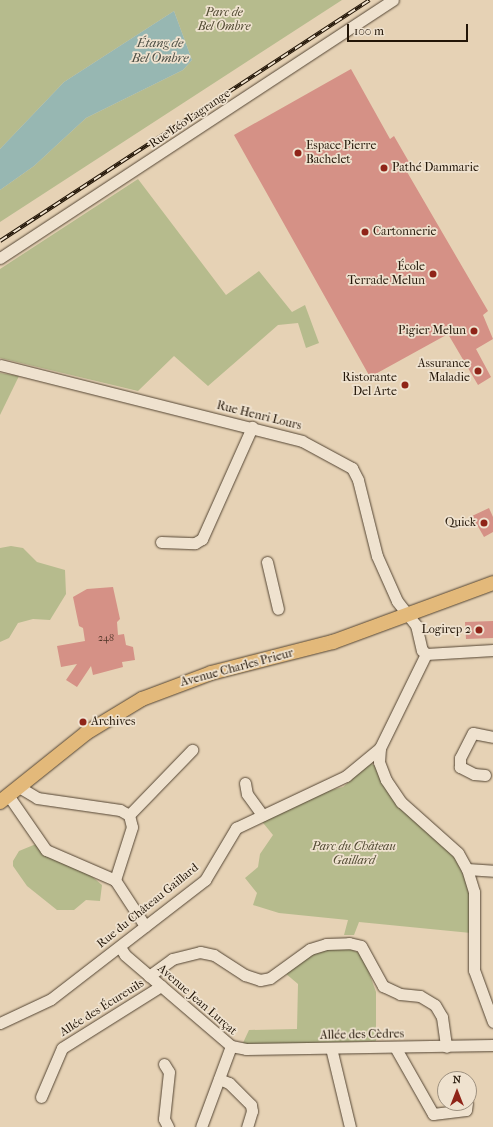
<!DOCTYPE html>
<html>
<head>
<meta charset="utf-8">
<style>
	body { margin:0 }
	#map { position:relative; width:493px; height:1127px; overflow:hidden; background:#e6d2b5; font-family:"IM FELL French Canon",serif }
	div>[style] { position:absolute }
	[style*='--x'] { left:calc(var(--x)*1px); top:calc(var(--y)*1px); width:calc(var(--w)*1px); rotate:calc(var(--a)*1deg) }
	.green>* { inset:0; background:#b6bb8d }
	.water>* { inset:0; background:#97b7b2 }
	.building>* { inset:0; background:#d59186 }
	.roads { filter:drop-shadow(0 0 1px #544533) drop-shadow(0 0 1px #544533) }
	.minor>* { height:11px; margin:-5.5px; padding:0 5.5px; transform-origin:5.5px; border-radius:5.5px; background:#efe2cf }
	.major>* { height:14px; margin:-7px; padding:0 7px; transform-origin:7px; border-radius:7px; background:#e3b97a }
	.rail>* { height:4px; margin-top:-2px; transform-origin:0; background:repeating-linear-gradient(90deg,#efe2cf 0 8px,#231608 0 16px); box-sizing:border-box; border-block:1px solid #231608 }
	.dots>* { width:11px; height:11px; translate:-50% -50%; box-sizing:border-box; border:2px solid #efe2cf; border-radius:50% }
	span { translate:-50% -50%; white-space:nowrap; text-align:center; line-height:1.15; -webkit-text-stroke:3.5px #efe2cf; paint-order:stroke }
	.number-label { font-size:10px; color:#503528 }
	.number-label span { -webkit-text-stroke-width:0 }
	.park-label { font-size:12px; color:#4f4830; font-style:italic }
	.street-label { font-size:12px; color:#231608 }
	.poi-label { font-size:12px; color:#231608 }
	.left { translate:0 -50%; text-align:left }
	.right { translate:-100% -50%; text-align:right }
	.water-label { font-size:13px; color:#4c4e44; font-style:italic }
	.north { position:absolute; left:437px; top:1071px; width:40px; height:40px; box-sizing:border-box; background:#efe2cf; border:1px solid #9d907f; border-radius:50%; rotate:0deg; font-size:11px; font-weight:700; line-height:16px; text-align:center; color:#231608 }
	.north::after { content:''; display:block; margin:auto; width:14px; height:18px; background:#8f2418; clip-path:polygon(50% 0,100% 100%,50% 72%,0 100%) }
	.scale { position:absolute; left:347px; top:24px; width:121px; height:18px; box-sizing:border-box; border:2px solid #231608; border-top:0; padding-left:5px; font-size:12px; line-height:14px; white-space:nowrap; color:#231608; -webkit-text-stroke:3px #efe2cf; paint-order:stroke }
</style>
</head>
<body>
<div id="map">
	<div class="green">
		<i style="clip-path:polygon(0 0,342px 0,0 222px,0 190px,34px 166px,86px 118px,183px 70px,192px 60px,174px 11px,64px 82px,0 149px)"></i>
		<i style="clip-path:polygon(138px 179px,226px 295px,259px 271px,292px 312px,305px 305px,319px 343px,306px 348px,298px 323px,278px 325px,208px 386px,174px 356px,138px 391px,0 358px,0 269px)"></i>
		<i style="clip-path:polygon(0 373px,19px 376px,0 415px)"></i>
		<i style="clip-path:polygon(11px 546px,23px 548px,37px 562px,65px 570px,66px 594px,50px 620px,33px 619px,18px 623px,9px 638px,0 642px,0 548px)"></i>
		<i style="clip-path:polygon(370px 763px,377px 767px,455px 856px,471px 893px,471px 933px,359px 922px,354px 935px,344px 935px,348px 920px,279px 913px,253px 905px,257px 893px,245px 878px,258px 867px,260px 854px,273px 835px,259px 818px,301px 798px,343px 787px)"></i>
		<i style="clip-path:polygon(36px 844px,89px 874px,102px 885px,100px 901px,86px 900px,74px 910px,57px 910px,27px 886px,13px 866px,13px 861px,19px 851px)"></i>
		<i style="clip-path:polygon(330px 947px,348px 948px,359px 953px,367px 967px,376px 992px,376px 1041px,242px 1045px,249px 1030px,297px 1029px,298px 984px,285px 973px,301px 959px)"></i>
	</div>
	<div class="water">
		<i style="clip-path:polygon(174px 11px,192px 60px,183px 70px,86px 118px,34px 166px,0 190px,0 149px,64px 82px)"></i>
	</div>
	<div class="building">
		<i style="clip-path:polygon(351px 69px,390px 139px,394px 136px,409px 162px,403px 165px,488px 311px,483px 315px,493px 339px,476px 349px,491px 377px,478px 385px,448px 334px,370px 377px,234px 135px)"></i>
		<i style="clip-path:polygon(489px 508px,493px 517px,493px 532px,484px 537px,472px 516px)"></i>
		<i style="clip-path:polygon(113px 587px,120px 619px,117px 622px,118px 635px,124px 634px,126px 645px,133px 647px,135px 660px,122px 662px,123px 667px,93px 675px,91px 666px,77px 687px,66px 680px,77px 664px,61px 667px,57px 646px,85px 641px,83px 628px,79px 626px,73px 597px,87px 589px)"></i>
		<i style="clip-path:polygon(493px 621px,493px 638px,466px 639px,465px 622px)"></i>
	</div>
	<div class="roads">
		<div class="minor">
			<i style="--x:0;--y:258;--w:470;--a:-33.3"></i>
			<i style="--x:0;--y:365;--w:311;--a:14.1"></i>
			<i style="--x:302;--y:441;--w:57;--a:28.4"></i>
			<i style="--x:352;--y:468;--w:13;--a:63"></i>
			<i style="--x:358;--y:480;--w:78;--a:76"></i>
			<i style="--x:377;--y:556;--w:49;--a:66"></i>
			<i style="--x:397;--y:601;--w:31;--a:52"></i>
			<i style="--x:416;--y:625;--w:26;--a:77"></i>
			<i style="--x:422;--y:650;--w:6;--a:45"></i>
			<i style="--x:161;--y:542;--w:34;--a:2"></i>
			<i style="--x:195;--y:543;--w:8;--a:-30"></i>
			<i style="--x:202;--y:539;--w:123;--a:-65.9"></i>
			<i style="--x:267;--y:562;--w:48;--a:76.8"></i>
			<i style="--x:426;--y:654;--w:105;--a:116.1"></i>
			<i style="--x:380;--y:748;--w:14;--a:94"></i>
			<i style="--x:379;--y:762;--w:19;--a:69"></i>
			<i style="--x:386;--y:780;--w:27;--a:56"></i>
			<i style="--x:401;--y:802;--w:76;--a:41.8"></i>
			<i style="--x:458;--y:853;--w:18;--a:61"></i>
			<i style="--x:467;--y:869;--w:24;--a:73"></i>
			<i style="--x:474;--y:892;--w:78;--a:90"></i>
			<i style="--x:474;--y:970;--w:55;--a:69.9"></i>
			<i style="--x:426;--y:654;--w:67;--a:-3.4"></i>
			<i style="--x:485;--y:775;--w:11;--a:-175"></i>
			<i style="--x:474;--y:774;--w:16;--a:-153"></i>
			<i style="--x:460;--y:767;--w:9;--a:-90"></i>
			<i style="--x:460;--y:758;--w:28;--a:-63"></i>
			<i style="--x:473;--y:733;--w:20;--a:11"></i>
			<i style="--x:245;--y:783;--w:11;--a:80"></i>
			<i style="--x:247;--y:794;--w:26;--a:54"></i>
			<i style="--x:19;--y:787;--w:21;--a:31"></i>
			<i style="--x:37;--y:798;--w:84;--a:8.2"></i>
			<i style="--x:120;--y:810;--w:10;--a:29"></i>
			<i style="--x:129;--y:815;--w:12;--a:76"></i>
			<i style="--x:132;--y:827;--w:56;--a:107.8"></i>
			<i style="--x:115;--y:880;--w:55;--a:56.9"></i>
			<i style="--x:8;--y:795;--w:67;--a:55.4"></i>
			<i style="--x:46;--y:850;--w:75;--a:23.5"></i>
			<i style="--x:129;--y:815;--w:91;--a:-45.9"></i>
			<i style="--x:467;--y:869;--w:26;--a:4"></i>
			<i style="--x:120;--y:947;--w:9;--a:58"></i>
			<i style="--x:125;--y:955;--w:140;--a:40.6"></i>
			<i style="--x:231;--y:1046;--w:86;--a:110.3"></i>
			<i style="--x:149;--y:976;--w:29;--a:-36"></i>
			<i style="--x:172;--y:959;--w:29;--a:-14"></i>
			<i style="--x:200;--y:952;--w:14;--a:12"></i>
			<i style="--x:214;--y:955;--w:37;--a:33"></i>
			<i style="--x:245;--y:975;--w:16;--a:18"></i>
			<i style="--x:260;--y:980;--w:10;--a:-11"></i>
			<i style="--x:270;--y:978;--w:49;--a:-35.9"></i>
			<i style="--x:310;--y:949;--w:17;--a:-17"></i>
			<i style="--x:326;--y:944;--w:23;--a:-2"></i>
			<i style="--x:349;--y:943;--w:12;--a:14"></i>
			<i style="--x:361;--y:946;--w:46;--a:61.2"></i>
			<i style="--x:383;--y:986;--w:19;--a:25"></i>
			<i style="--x:400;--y:994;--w:20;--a:6"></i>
			<i style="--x:420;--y:996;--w:17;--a:31"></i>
			<i style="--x:435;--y:1005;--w:14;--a:60"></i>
			<i style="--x:442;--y:1017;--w:30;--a:82"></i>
			<i style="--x:0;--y:1023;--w:56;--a:-25.2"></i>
			<i style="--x:51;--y:999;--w:195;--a:-37.7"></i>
			<i style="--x:205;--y:880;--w:61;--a:-59.2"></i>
			<i style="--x:236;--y:828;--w:122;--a:-25.3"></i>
			<i style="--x:346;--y:776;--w:44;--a:-39.5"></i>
			<i style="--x:231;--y:1046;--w:15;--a:11"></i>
			<i style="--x:246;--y:1049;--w:247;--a:-0.9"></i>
			<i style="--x:395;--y:1047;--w:77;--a:60.4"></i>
			<i style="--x:433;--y:1114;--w:33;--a:-7"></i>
			<i style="--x:466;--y:1110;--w:7;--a:-82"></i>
			<i style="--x:331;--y:1048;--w:81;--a:76.5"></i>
			<i style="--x:164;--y:1064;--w:9;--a:58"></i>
			<i style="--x:169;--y:1072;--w:47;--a:96.1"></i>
			<i style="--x:164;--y:1119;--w:9;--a:63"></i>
			<i style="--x:219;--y:1079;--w:11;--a:22"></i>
			<i style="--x:229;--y:1083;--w:31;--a:45"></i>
			<i style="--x:251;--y:1105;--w:6;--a:81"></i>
			<i style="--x:252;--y:1111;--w:17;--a:107"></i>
			<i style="--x:41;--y:1097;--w:53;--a:-66.8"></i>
			<i style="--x:62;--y:1048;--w:117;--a:-32.1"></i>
		</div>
		<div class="major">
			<i style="--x:0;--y:802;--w:110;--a:-38.7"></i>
			<i style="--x:86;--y:733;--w:66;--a:-31.3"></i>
			<i style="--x:142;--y:699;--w:74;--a:-20.6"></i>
			<i style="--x:211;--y:673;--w:126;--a:-14.3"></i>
			<i style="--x:333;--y:642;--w:171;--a:-20.2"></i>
		</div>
	</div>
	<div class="rail">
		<i style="--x:0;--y:241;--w:441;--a:-33.1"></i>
	</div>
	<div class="dots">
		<i style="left:298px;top:153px;background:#8f2418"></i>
		<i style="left:384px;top:168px;background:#8f2418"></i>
		<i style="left:365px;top:232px;background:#8f2418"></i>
		<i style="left:433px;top:274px;background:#8f2418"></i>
		<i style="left:474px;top:331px;background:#8f2418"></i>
		<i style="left:478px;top:371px;background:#8f2418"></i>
		<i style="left:405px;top:385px;background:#8f2418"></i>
		<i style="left:484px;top:523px;background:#8f2418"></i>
		<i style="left:479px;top:630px;background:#8f2418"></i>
		<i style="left:83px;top:722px;background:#8f2418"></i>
	</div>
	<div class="number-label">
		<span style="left:106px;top:639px">248</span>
	</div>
	<div class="park-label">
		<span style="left:224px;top:20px">Parc de<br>Bel Ombre</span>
		<span style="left:354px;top:854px">Parc du Château<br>Gaillard</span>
	</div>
	<div class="street-label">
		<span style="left:190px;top:119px;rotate:-34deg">Rue Léo Lagrange</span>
		<span style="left:259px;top:416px;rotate:14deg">Rue Henri Lours</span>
		<span style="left:237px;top:668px;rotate:-15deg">Avenue Charles Prieur</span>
		<span style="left:148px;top:906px;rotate:-39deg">Rue du Château Gaillard</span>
		<span style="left:197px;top:1000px;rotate:41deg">Avenue Jean Lurçat</span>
		<span style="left:102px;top:1008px;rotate:-32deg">Allée des Écureuils</span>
		<span style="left:362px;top:1035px;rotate:-1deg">Allée des Cèdres</span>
	</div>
	<div class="poi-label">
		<span class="left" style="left:306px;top:153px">Espace Pierre<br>Bachelet</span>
		<span class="left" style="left:392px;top:168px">Pathé Dammarie</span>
		<span class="left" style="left:373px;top:232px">Cartonnerie</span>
		<span class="right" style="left:425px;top:274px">École<br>Terrade Melun</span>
		<span class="right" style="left:466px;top:331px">Pigier Melun</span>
		<span class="right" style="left:470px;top:371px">Assurance<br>Maladie</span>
		<span class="right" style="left:397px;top:385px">Ristorante<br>Del Arte</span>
		<span class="right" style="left:476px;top:523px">Quick</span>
		<span class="right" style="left:471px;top:630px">Logirep 2</span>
		<span class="left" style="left:91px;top:722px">Archives</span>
	</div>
	<div class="water-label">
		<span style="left:160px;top:51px">Étang de<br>Bel Ombre</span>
	</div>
	<div class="north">N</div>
	<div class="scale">100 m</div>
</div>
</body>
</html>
